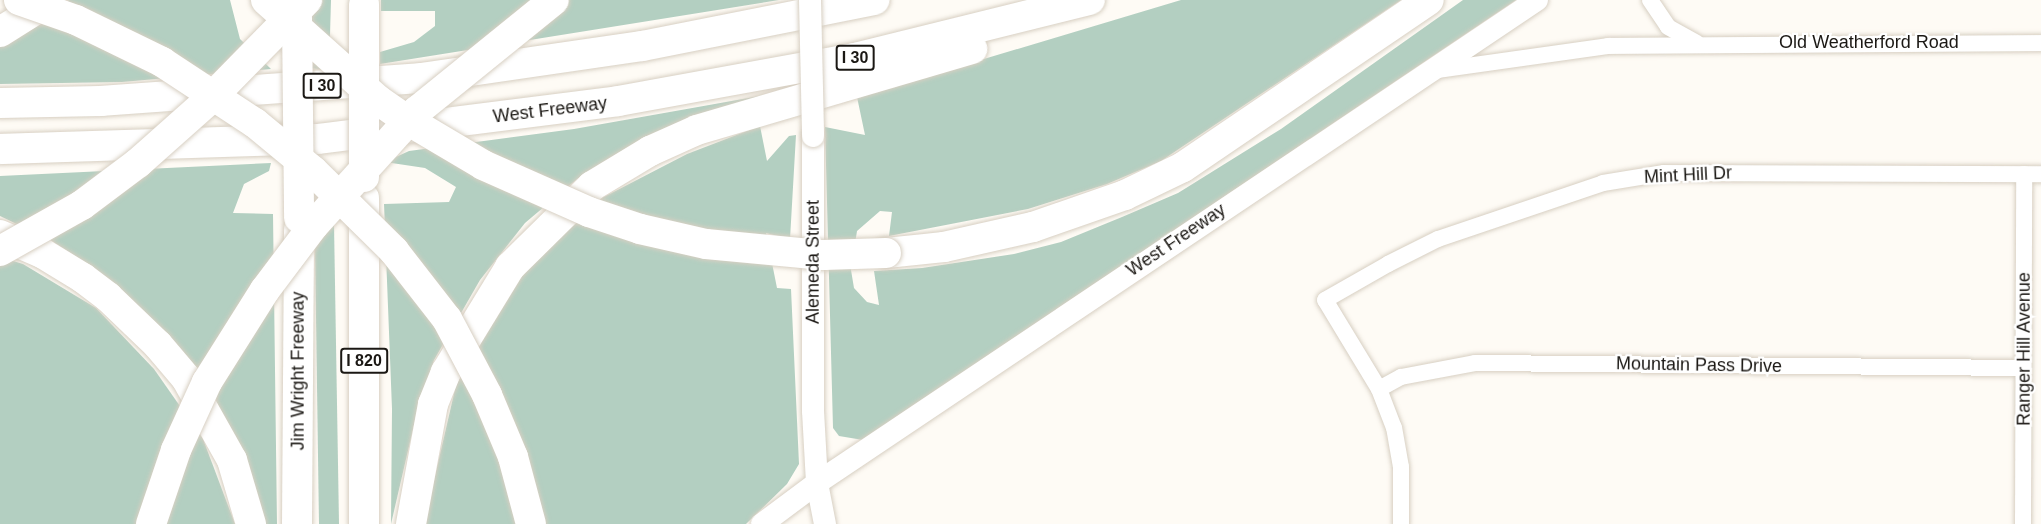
<!DOCTYPE html>
<html>
<head>
<meta charset="utf-8">
<style>
	body { margin:0 }
	#map { position:relative; width:2041px; height:524px; overflow:hidden; background:#fefbf5; font-family:Arial,sans-serif }
	div>[style] { position:absolute }
	[style*='--x'] { left:calc(var(--x)*1px); top:calc(var(--y)*1px); width:calc(var(--w)*1px); rotate:calc(var(--a)*1deg) }
	.green>* { inset:0; background:#b3cfc1 }
	.roads { filter:drop-shadow(0 0 2px #d7cfc2) drop-shadow(0 0 2px #d7cfc2) }
	.street>* { height:16px; margin:-8px; padding:0 8px; transform-origin:8px; border-radius:8px; background:#fff }
	.secondary>* { height:22px; margin:-11px; padding:0 11px; transform-origin:11px; border-radius:11px; background:#fff }
	.highway>* { height:30px; margin:-15px; padding:0 15px; transform-origin:15px; border-radius:15px; background:#fff }
	.bridges { filter:drop-shadow(0 0 2px #d7cfc2) drop-shadow(0 0 2px #d7cfc2) }
	.secondary-bridge>* { height:22px; margin:-11px; padding:0 11px; transform-origin:11px; border-radius:11px; background:#fff }
	.highway-bridge>* { height:30px; margin:-15px; padding:0 15px; transform-origin:15px; border-radius:15px; background:#fff }
	span { translate:-50% -50%; white-space:nowrap; text-align:center; line-height:1.15; -webkit-text-stroke:4.5px #fff; paint-order:stroke }
	.shield-label span { padding:2px 4px; background:#fff; border:2px solid; border-radius:4px; -webkit-text-stroke-width:0 }
	.shield-label { font-size:16px; color:#1b1814; font-weight:700 }
	.street-label { font-size:18px; color:#1b1814 }
</style>
</head>
<body>
<div id="map">
	<div class="green">
		<i style="clip-path:polygon(69px 0,230px 0,240px 39px,271px 69px,122px 82px,0 84px,0 42px,27px 31px)"></i>
		<i style="clip-path:polygon(311px 0,331px 0,329px 70px,309px 68px)"></i>
		<i style="clip-path:polygon(381px 0,779px 0,380px 64px,380px 52px,414px 42px,435px 26px,435px 11px,381px 11px)"></i>
		<i style="clip-path:polygon(1181px 0,1401px 0,1161px 161px,1107px 184px,1028px 209px,889px 236px,892px 212px,880px 211px,857px 231px,851px 270px,854px 288px,867px 302px,879px 305px,874px 271px,922px 268px,1014px 254px,1061px 242px,1122px 217px,1178px 193px,1281px 129px,1463px 0,1516px 0,863px 440px,839px 436px,833px 428px,825px 127px,865px 135px,857px 97px)"></i>
		<i style="clip-path:polygon(771px 94px,654px 135px,577px 179px,525px 223px,480px 280px,434px 360px,416px 416px,391px 524px,392px 409px,384px 204px,449px 202px,456px 187px,425px 168px,385px 162px,409px 151px,574px 129px)"></i>
		<i style="clip-path:polygon(760px 126px,767px 161px,789px 136px,796px 135px,790px 239px,766px 233px,777px 288px,791px 289px,799px 464px,787px 484px,746px 524px,424px 524px,456px 385px,514px 283px,555px 237px,602px 198px,687px 154px)"></i>
		<i style="clip-path:polygon(271px 163px,269px 171px,244px 184px,233px 213px,273px 214px,277px 524px,264px 524px,258px 502px,89px 265px,52px 241px,0 216px,0 176px)"></i>
		<i style="clip-path:polygon(334px 224px,339px 524px,319px 524px,315px 247px)"></i>
		<i style="clip-path:polygon(0 257px,23px 264px,96px 308px,154px 369px,203px 439px,235px 524px,0 524px)"></i>
	</div>
	<div class="roads">
		<div class="street">
			<i style="--x:1650;--y:0;--w:32;--a:56"></i>
			<i style="--x:1668;--y:27;--w:33;--a:29"></i>
			<i style="--x:1438;--y:70;--w:172;--a:-8"></i>
			<i style="--x:1608;--y:46;--w:433;--a:-0.4"></i>
			<i style="--x:1379;--y:389;--w:25;--a:-29"></i>
			<i style="--x:1401;--y:377;--w:75;--a:-10.7"></i>
			<i style="--x:1475;--y:363;--w:548;--a:0.52"></i>
			<i style="--x:1401;--y:524;--w:57;--a:-90"></i>
			<i style="--x:1401;--y:467;--w:40;--a:-100"></i>
			<i style="--x:1394;--y:428;--w:42;--a:-111"></i>
			<i style="--x:1379;--y:389;--w:104;--a:-121.2"></i>
			<i style="--x:1325;--y:300;--w:73;--a:-29.7"></i>
			<i style="--x:1388;--y:264;--w:56;--a:-26.6"></i>
			<i style="--x:1438;--y:239;--w:174;--a:-18.7"></i>
			<i style="--x:1603;--y:183;--w:62;--a:-9.3"></i>
			<i style="--x:1664;--y:173;--w:377;--a:0.2"></i>
			<i style="--x:2023;--y:524;--w:350;--a:-89.8"></i>
		</div>
		<div class="secondary">
			<i style="--x:813;--y:136;--w:275;--a:90"></i>
			<i style="--x:813;--y:411;--w:72;--a:86.8"></i>
			<i style="--x:817;--y:483;--w:42;--a:79"></i>
			<i style="--x:762;--y:524;--w:69;--a:-36.7"></i>
			<i style="--x:817;--y:483;--w:867;--a:-33.86"></i>
		</div>
		<div class="highway">
			<i style="--x:0;--y:32;--w:60;--a:-32.1"></i>
			<i style="--x:0;--y:103;--w:101;--a:-1.1"></i>
			<i style="--x:101;--y:101;--w:322;--a:-4.1"></i>
			<i style="--x:422;--y:78;--w:222;--a:-8.3"></i>
			<i style="--x:642;--y:46;--w:237;--a:-11.2"></i>
			<i style="--x:0;--y:149;--w:318;--a:-1.8"></i>
			<i style="--x:318;--y:139;--w:302;--a:-7.2"></i>
			<i style="--x:618;--y:101;--w:241;--a:-10.3"></i>
			<i style="--x:855;--y:58;--w:242;--a:-13.9"></i>
			<i style="--x:364;--y:198;--w:326;--a:90"></i>
			<i style="--x:0;--y:235;--w:46;--a:23.2"></i>
			<i style="--x:42;--y:253;--w:48;--a:31.4"></i>
			<i style="--x:83;--y:278;--w:31;--a:37"></i>
			<i style="--x:108;--y:297;--w:69;--a:43.8"></i>
			<i style="--x:158;--y:345;--w:43;--a:49.7"></i>
			<i style="--x:186;--y:378;--w:94;--a:60.7"></i>
			<i style="--x:232;--y:460;--w:67;--a:73.5"></i>
			<i style="--x:886;--y:253;--w:58;--a:-5.9"></i>
			<i style="--x:944;--y:247;--w:91;--a:-12.7"></i>
			<i style="--x:1033;--y:227;--w:97;--a:-19.2"></i>
			<i style="--x:1125;--y:195;--w:64;--a:-25.8"></i>
			<i style="--x:1183;--y:167;--w:297;--a:-34.2"></i>
			<i style="--x:297;--y:524;--w:294;--a:-89.6"></i>
			<i style="--x:411;--y:524;--w:122;--a:-79.6"></i>
			<i style="--x:433;--y:404;--w:35;--a:-68"></i>
			<i style="--x:446;--y:372;--w:123;--a:-58.6"></i>
			<i style="--x:510;--y:267;--w:115;--a:-44.6"></i>
			<i style="--x:592;--y:186;--w:68;--a:-31.1"></i>
			<i style="--x:650;--y:151;--w:51;--a:-24.1"></i>
			<i style="--x:697;--y:130;--w:287;--a:-16.4"></i>
		</div>
	</div>
	<div class="bridges">
		<div class="secondary-bridge">
			<i style="--x:810;--y:0;--w:136;--a:88.7"></i>
		</div>
		<div class="highway-bridge">
			<i style="--x:19;--y:0;--w:60;--a:19.3"></i>
			<i style="--x:76;--y:20;--w:96;--a:26"></i>
			<i style="--x:162;--y:62;--w:111;--a:33.3"></i>
			<i style="--x:255;--y:123;--w:75;--a:39.6"></i>
			<i style="--x:313;--y:171;--w:114;--a:44.6"></i>
			<i style="--x:394;--y:251;--w:86;--a:52.1"></i>
			<i style="--x:447;--y:319;--w:86;--a:62.2"></i>
			<i style="--x:487;--y:395;--w:67;--a:67.2"></i>
			<i style="--x:513;--y:457;--w:69;--a:75"></i>
			<i style="--x:266;--y:0;--w:150;--a:41.8"></i>
			<i style="--x:378;--y:100;--w:32;--a:35"></i>
			<i style="--x:404;--y:118;--w:92;--a:30.7"></i>
			<i style="--x:483;--y:165;--w:116;--a:23.9"></i>
			<i style="--x:589;--y:212;--w:54;--a:18.4"></i>
			<i style="--x:640;--y:229;--w:68;--a:12.8"></i>
			<i style="--x:706;--y:244;--w:118;--a:5.4"></i>
			<i style="--x:823;--y:255;--w:63;--a:-1.8"></i>
			<i style="--x:364;--y:4;--w:173;--a:90"></i>
			<i style="--x:297;--y:18;--w:200;--a:89.4"></i>
			<i style="--x:0;--y:251;--w:94;--a:-29.3"></i>
			<i style="--x:82;--y:205;--w:70;--a:-36.9"></i>
			<i style="--x:138;--y:163;--w:96;--a:-41.6"></i>
			<i style="--x:210;--y:99;--w:139;--a:-45.6"></i>
			<i style="--x:151;--y:524;--w:78;--a:-71.3"></i>
			<i style="--x:176;--y:450;--w:75;--a:-65.5"></i>
			<i style="--x:207;--y:382;--w:109;--a:-57.8"></i>
			<i style="--x:265;--y:290;--w:81;--a:-53"></i>
			<i style="--x:314;--y:225;--w:154;--a:-47.9"></i>
			<i style="--x:417;--y:111;--w:176;--a:-39"></i>
		</div>
	</div>
	<div class="shield-label">
		<span style="left:855px;top:58px">I 30</span>
		<span style="left:322px;top:86px">I 30</span>
		<span style="left:364px;top:361px">I 820</span>
	</div>
	<div class="street-label">
		<span style="left:1869px;top:42px">Old Weatherford Road</span>
		<span style="left:550px;top:110px;rotate:-7deg">West Freeway</span>
		<span style="left:1688px;top:175px;rotate:-3deg">Mint Hill Dr</span>
		<span style="left:1176px;top:240px;rotate:-34deg">West Freeway</span>
		<span style="left:813px;top:262px;rotate:-90deg">Alemeda Street</span>
		<span style="left:2024px;top:349px;rotate:-90deg">Ranger Hill Avenue</span>
		<span style="left:1699px;top:365px;rotate:1deg">Mountain Pass Drive</span>
		<span style="left:298px;top:371px;rotate:-90deg">Jim Wright Freeway</span>
	</div>
</div>
</body>
</html>
